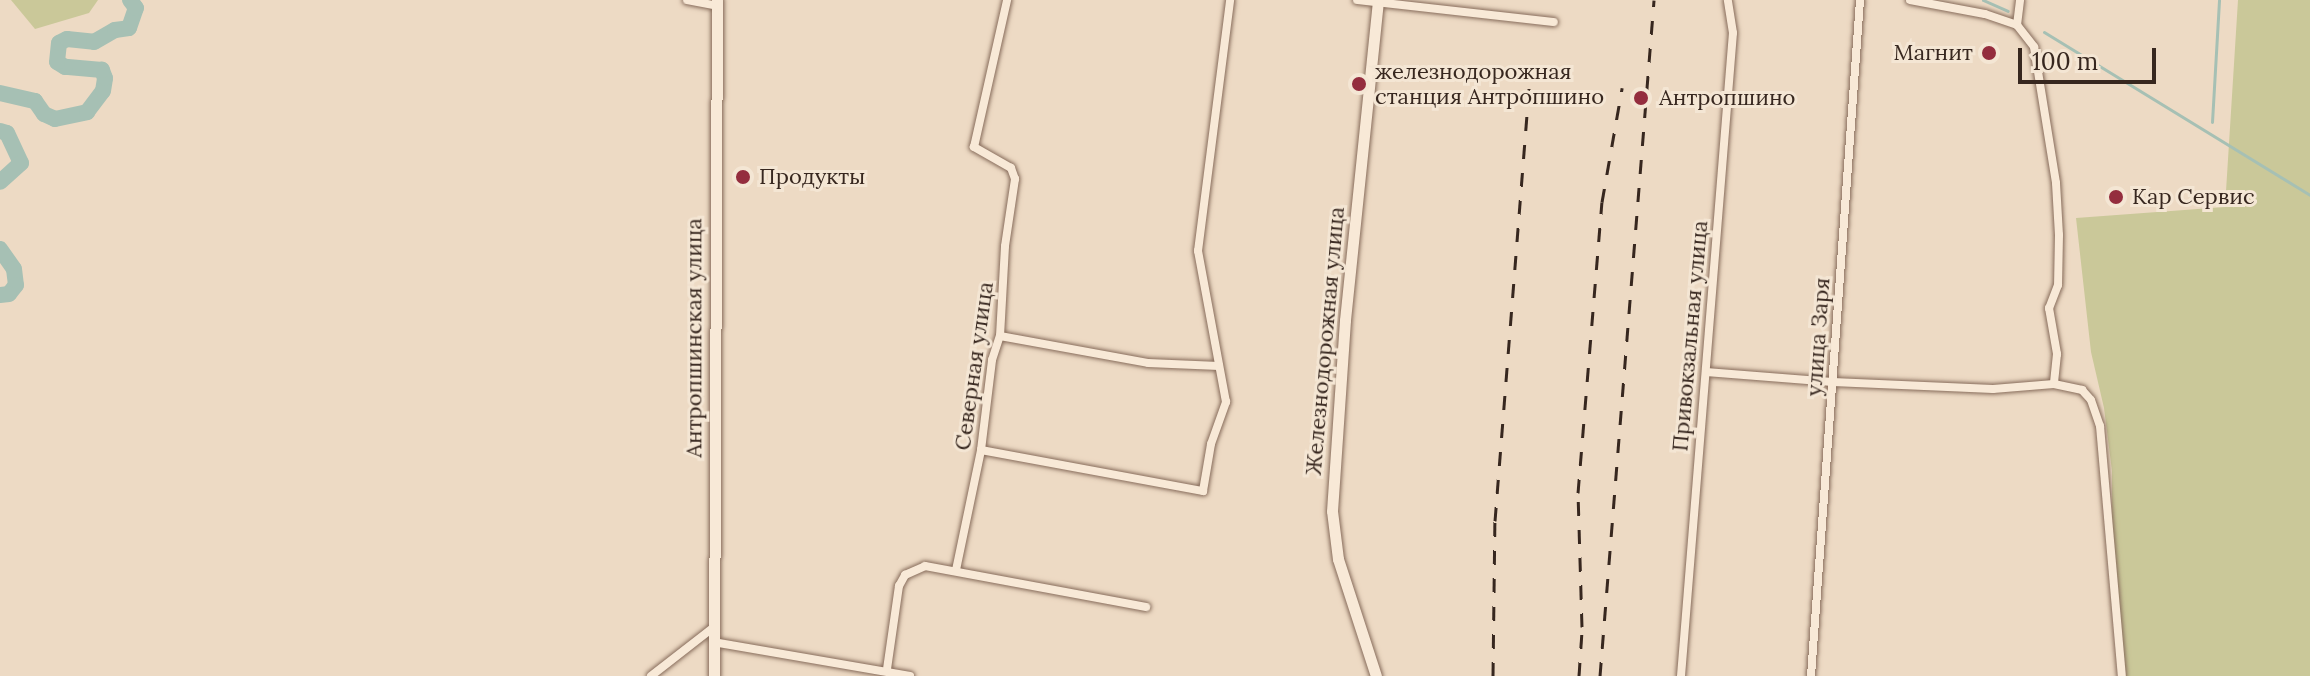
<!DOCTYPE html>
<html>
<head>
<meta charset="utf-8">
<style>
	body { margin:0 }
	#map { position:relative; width:2310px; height:676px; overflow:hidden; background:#eddac4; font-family:Lora,serif }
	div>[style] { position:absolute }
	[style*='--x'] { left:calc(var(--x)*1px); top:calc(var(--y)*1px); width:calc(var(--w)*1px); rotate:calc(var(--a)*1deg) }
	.green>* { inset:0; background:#cac899 }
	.stream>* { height:3px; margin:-1.5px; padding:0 1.5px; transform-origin:1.5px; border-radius:1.5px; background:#a6c0b4 }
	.river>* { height:16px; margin:-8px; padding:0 8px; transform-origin:8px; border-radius:8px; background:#a6c0b4 }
	.roads { filter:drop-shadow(0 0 2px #876c5b) drop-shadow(0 0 2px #876c5b) }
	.street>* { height:8px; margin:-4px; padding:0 4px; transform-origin:4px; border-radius:4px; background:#f8e9d7 }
	.secondary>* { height:11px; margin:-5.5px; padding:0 5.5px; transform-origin:5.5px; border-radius:5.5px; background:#f8e9d7 }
	.rail>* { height:3px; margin-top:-1.5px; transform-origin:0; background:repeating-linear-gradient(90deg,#37271f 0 14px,transparent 0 28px) }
	.dots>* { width:22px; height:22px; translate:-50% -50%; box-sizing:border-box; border:4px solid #f4e6d4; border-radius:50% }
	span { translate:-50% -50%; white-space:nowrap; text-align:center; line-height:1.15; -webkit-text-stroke:6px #f4e6d4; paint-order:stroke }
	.poi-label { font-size:22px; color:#37271f }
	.right { translate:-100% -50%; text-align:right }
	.left { translate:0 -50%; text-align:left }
	.street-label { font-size:22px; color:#37271f }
	.scale { position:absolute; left:2018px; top:48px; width:138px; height:36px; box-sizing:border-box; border:4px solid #37271f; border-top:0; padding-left:10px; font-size:24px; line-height:28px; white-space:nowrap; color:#37271f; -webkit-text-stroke:6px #f4e6d4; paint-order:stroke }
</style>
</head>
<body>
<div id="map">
	<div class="green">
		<i style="clip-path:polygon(11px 0,98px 0,89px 13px,35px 29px)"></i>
		<i style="clip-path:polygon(2238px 0,2310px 0,2310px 676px,2122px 676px,2112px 553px,2112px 471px,2104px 408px,2091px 352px,2076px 218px,2225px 207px)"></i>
	</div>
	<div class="stream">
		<i style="--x:1983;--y:0;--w:27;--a:24"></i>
		<i style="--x:2044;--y:32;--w:312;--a:31.5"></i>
		<i style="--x:2212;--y:122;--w:122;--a:-86.7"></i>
	</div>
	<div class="river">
		<i style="--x:0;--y:93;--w:36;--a:13"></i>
		<i style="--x:35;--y:101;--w:16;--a:55"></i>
		<i style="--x:44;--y:114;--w:12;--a:24"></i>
		<i style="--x:55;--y:119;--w:33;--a:-12"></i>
		<i style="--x:87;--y:112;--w:26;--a:-53"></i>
		<i style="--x:103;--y:91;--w:13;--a:-81"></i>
		<i style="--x:105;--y:78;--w:9;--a:-111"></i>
		<i style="--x:102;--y:70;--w:37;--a:-175"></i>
		<i style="--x:65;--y:67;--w:9;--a:-148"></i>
		<i style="--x:57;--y:62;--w:19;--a:-84"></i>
		<i style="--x:59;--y:43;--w:9;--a:-27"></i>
		<i style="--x:67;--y:39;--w:27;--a:6"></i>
		<i style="--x:94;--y:42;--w:24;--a:-30"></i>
		<i style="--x:115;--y:30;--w:14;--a:-8"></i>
		<i style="--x:129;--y:28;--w:21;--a:-71"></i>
		<i style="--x:136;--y:8;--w:10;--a:-127"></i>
		<i style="--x:0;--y:131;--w:7;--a:16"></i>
		<i style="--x:7;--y:133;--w:33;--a:65"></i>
		<i style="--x:21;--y:163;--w:28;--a:138"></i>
		<i style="--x:0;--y:249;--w:24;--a:55"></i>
		<i style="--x:14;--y:269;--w:16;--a:83"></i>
		<i style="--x:16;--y:285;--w:11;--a:128"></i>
		<i style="--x:9;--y:294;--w:9;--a:174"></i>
	</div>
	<div class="roads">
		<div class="street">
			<i style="--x:687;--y:0;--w:31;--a:11"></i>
			<i style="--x:1357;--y:0;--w:198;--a:6.4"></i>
			<i style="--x:1910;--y:0;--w:76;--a:10.6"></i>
			<i style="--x:1985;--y:14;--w:34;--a:19"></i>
			<i style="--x:2017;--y:25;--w:28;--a:52"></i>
			<i style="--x:2034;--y:47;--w:138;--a:80.8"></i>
			<i style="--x:2056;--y:183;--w:52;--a:86.7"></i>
			<i style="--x:2059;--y:235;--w:50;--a:91.1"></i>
			<i style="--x:2058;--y:285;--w:25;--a:111"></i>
			<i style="--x:2049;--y:308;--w:47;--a:80.1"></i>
			<i style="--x:2057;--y:354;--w:30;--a:96"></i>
			<i style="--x:2054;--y:384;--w:29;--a:12"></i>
			<i style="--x:2082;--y:390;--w:13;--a:48"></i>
			<i style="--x:2091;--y:400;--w:28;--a:71"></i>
			<i style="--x:2100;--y:426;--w:251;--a:85"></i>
			<i style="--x:2017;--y:25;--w:25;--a:-83"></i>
			<i style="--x:1000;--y:336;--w:150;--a:10.3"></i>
			<i style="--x:1148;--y:363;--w:71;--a:2.4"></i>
			<i style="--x:1706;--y:372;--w:127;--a:4.5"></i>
			<i style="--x:1833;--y:382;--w:160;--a:2.5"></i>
			<i style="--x:1993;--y:389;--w:61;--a:-4.7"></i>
			<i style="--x:981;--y:450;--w:226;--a:10.5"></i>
			<i style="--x:1203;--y:491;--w:48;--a:-80.3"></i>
			<i style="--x:1211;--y:444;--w:45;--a:-70.3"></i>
			<i style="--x:1226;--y:402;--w:154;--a:-100.5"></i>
			<i style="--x:1198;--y:251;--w:253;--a:-82.7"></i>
			<i style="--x:956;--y:570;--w:123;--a:-78.2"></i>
			<i style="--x:981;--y:450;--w:91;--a:-83"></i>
			<i style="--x:992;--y:360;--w:25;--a:-72"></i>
			<i style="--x:1000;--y:336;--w:90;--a:-86.8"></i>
			<i style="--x:1005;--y:246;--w:68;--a:-81.5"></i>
			<i style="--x:1015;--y:179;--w:12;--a:-110"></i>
			<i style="--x:1011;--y:168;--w:43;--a:-150.4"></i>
			<i style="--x:974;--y:147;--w:151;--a:-77.3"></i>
			<i style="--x:713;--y:642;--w:200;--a:9.8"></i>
			<i style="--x:887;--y:669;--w:84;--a:-81.8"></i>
			<i style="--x:899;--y:586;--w:13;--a:-61"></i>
			<i style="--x:905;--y:575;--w:22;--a:-24"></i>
			<i style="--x:925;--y:566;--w:225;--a:10.5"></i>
			<i style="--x:651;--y:676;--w:80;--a:-37.9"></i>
			<i style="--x:1681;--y:676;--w:645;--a:-85.38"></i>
			<i style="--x:1733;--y:33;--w:33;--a:-99"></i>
			<i style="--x:1811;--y:676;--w:678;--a:-85.85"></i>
		</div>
		<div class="secondary">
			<i style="--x:714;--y:676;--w:676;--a:-89.75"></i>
			<i style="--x:1376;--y:676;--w:123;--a:-108"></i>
			<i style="--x:1338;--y:559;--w:48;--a:-97.1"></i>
			<i style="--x:1332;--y:511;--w:191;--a:-86.1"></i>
			<i style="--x:1345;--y:320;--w:322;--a:-84.1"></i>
		</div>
	</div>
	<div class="rail">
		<i style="--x:1582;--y:627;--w:134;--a:-91.7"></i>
		<i style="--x:1578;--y:493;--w:292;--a:-85.3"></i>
		<i style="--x:1602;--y:202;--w:116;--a:-80"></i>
		<i style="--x:1493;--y:676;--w:155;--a:-89.3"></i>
		<i style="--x:1495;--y:521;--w:450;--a:-85.5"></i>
		<i style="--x:1579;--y:676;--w:45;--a:-86.2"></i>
		<i style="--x:1600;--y:676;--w:678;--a:-85.43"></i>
	</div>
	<div class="dots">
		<i style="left:1989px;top:53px;background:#942d3e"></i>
		<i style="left:1359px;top:84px;background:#942d3e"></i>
		<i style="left:1641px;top:98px;background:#942d3e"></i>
		<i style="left:743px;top:177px;background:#942d3e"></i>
		<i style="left:2116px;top:197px;background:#942d3e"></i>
	</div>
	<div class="poi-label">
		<span class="right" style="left:1973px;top:53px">Магнит</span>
		<span class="left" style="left:1375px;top:84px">железнодорожная<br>станция Антропшино</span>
		<span class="left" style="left:1659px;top:98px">Антропшино</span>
		<span class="left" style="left:759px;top:177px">Продукты</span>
		<span class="left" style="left:2132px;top:197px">Кар Сервис</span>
	</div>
	<div class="street-label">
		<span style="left:1690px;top:336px;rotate:-85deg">Привокзальная улица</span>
		<span style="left:1818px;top:337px;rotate:-86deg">улица Заря</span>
		<span style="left:694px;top:338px;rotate:-90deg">Антропшинская улица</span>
		<span style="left:1325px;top:341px;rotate:-85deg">Железнодорожная улица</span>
		<span style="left:974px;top:366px;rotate:-82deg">Северная улица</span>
	</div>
	<div class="scale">100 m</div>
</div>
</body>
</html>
